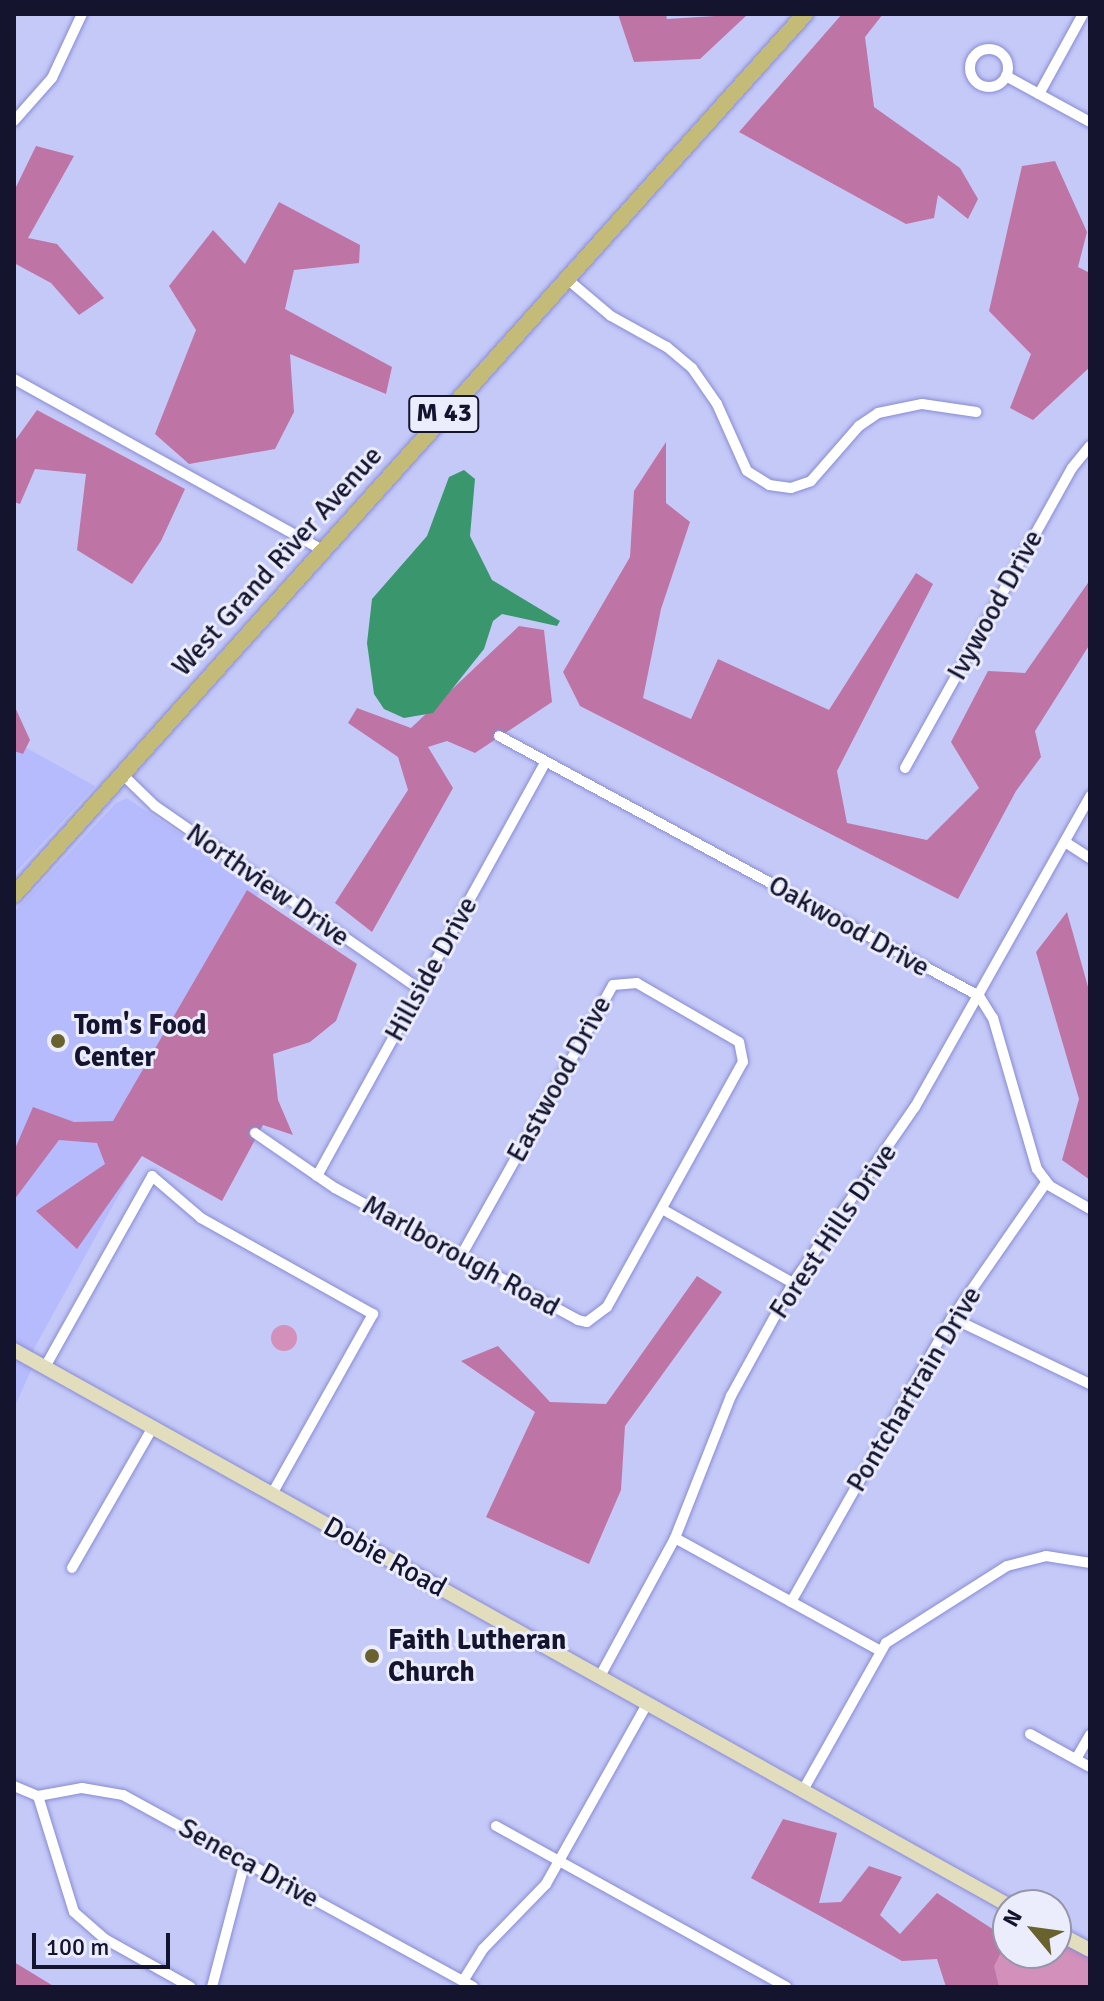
<!DOCTYPE html>
<html>
<head>
<meta charset="utf-8">
<style>
	body { margin:0 }
	#map { position:relative; width:1104px; height:2001px; overflow:hidden; background:#c5c9f8; font-family:Signika,sans-serif }
	div>[style] { position:absolute }
	[style*='--x'] { left:calc(var(--x)*1px); top:calc(var(--y)*1px); width:calc(var(--w)*1px); rotate:calc(var(--a)*1deg) }
	.built>* { inset:0; background:#b6bbfe }
	.green>* { inset:0; background:#d290ba }
	.round { border-radius:50% }
	.forest>* { inset:0; background:#be75a5 }
	.water>* { inset:0; background:#3a976d }
	.roads { filter:drop-shadow(0 0 2px #888cd4) drop-shadow(0 0 2px #888cd4) }
	.street>* { height:10px; margin:-5px; padding:0 5px; transform-origin:5px; border-radius:5px; background:#fff }
	.street>.ring { margin:-5px; padding:0; box-sizing:content-box; background:none; border:10px solid #fff; border-radius:50% }
	.secondary>* { height:14px; margin:-7px; padding:0 7px; transform-origin:7px; border-radius:7px; background:#e2ddbc }
	.primary>* { height:16px; margin:-8px; padding:0 8px; transform-origin:8px; border-radius:8px; background:#c4bb78 }
	.dots>* { width:22px; height:22px; translate:-50% -50%; box-sizing:border-box; border:4px solid #ebedfd; border-radius:50% }
	span { translate:-50% -50%; white-space:nowrap; text-align:center; line-height:1.15; -webkit-text-stroke:6px #ebedfd; paint-order:stroke }
	.shield-label span { padding:2px 6px; background:#ebedfd; border:2px solid; border-radius:6px; -webkit-text-stroke-width:0 }
	.shield-label { font-size:26px; color:#14142f; font-weight:700 }
	.street-label { font-size:28px; color:#14142f }
	.poi-label { font-size:28px; color:#14142f; font-weight:700 }
	.left { translate:0 -50%; text-align:left }
	.frame { position:absolute; inset:0; border:16px solid #14142f; pointer-events:none }
	.north { position:absolute; left:992px; top:1889px; width:80px; height:80px; box-sizing:border-box; background:#ebedfd; border:2px solid #9596ab; border-radius:50%; rotate:299deg; font-size:22px; font-weight:700; line-height:32px; text-align:center; color:#14142f }
	.north::after { content:''; display:block; margin:auto; width:28px; height:36px; background:#69622e; clip-path:polygon(50% 0,100% 100%,50% 72%,0 100%) }
	.scale { position:absolute; left:32px; top:1933px; width:138px; height:36px; box-sizing:border-box; border:4px solid #14142f; border-top:0; padding-left:10px; font-size:24px; line-height:28px; white-space:nowrap; color:#14142f; -webkit-text-stroke:6px #ebedfd; paint-order:stroke }
</style>
</head>
<body>
<div id="map">
	<div class="built">
		<i style="clip-path:polygon(14px 741px,95px 786px,14px 874px)"></i>
		<i style="clip-path:polygon(127px 798px,261px 889px,116px 1150px,137px 1162px,31px 1354px,14px 1345px,14px 912px,116px 803px)"></i>
		<i style="clip-path:polygon(14px 1356px,33px 1366px,14px 1408px)"></i>
	</div>
	<div class="green">
		<i class="round" style="left:271px;top:1325px;width:26px;height:26px"></i>
		<i style="clip-path:polygon(1005px 1909px,1008px 1953px,1056px 1953px,1056px 1938px,1090px 1957px,1090px 1987px,962px 1987px)"></i>
	</div>
	<div class="forest">
		<i style="clip-path:polygon(618px 14px,666px 14px,667px 19px,748px 14px,700px 59px,634px 62px)"></i>
		<i style="clip-path:polygon(842px 14px,883px 14px,865px 37px,874px 107px,960px 168px,978px 199px,968px 219px,938px 195px,934px 218px,906px 224px,739px 132px)"></i>
		<i style="clip-path:polygon(36px 146px,74px 156px,28px 238px,57px 244px,104px 298px,79px 315px,51px 283px,14px 263px,14px 191px)"></i>
		<i style="clip-path:polygon(1055px 161px,1087px 232px,1078px 267px,1090px 273px,1090px 367px,1033px 420px,1010px 408px,1031px 354px,989px 311px,1022px 166px)"></i>
		<i style="clip-path:polygon(279px 202px,360px 245px,359px 263px,294px 270px,285px 309px,392px 367px,386px 394px,290px 354px,294px 412px,275px 449px,189px 464px,155px 434px,196px 330px,169px 286px,213px 230px,245px 264px)"></i>
		<i style="clip-path:polygon(37px 410px,185px 489px,161px 541px,132px 584px,77px 550px,86px 474px,35px 469px,20px 504px,14px 502px,14px 442px)"></i>
		<i style="clip-path:polygon(666px 442px,666px 503px,690px 522px,661px 609px,643px 698px,691px 719px,718px 659px,829px 710px,916px 573px,933px 584px,837px 771px,847px 823px,927px 840px,979px 788px,951px 742px,988px 671px,1025px 673px,1090px 580px,1090px 644px,1035px 731px,1041px 757px,1016px 791px,958px 899px,580px 706px,563px 672px,630px 557px,634px 491px)"></i>
		<i style="clip-path:polygon(519px 626px,544px 630px,552px 702px,475px 753px,447px 741px,428px 747px,453px 788px,372px 932px,335px 903px,408px 790px,398px 757px,348px 723px,357px 708px,411px 728px)"></i>
		<i style="clip-path:polygon(14px 705px,30px 740px,23px 754px,14px 751px)"></i>
		<i style="clip-path:polygon(247px 890px,357px 964px,336px 1021px,310px 1042px,273px 1054px,278px 1100px,293px 1135px,263px 1125px,222px 1201px,142px 1156px,77px 1249px,36px 1211px,105px 1164px,97px 1143px,59px 1140px,14px 1200px,14px 1151px,33px 1107px,74px 1122px,113px 1121px)"></i>
		<i style="clip-path:polygon(1067px 912px,1090px 994px,1090px 1180px,1062px 1160px,1079px 1099px,1036px 952px)"></i>
		<i style="clip-path:polygon(697px 1276px,722px 1292px,625px 1426px,621px 1490px,589px 1564px,486px 1517px,535px 1412px,461px 1361px,498px 1346px,550px 1402px,606px 1404px)"></i>
		<i style="clip-path:polygon(783px 1819px,837px 1833px,819px 1903px,841px 1902px,869px 1866px,902px 1877px,880px 1915px,900px 1934px,937px 1893px,1008px 1939px,994px 1966px,999px 1987px,946px 1987px,937px 1959px,902px 1961px,751px 1878px)"></i>
		<i style="clip-path:polygon(14px 1962px,55px 1987px,14px 1987px)"></i>
	</div>
	<div class="water">
		<i style="clip-path:polygon(464px 470px,475px 479px,470px 536px,492px 580px,560px 621px,557px 626px,502px 614px,493px 621px,484px 649px,433px 713px,404px 718px,384px 709px,374px 694px,367px 643px,372px 599px,427px 536px,449px 477px)"></i>
	</div>
	<div class="roads">
		<div class="street">
			<i class="ring" style="left:970px;top:49px;width:28px;height:28px"></i>
			<i style="--x:1006;--y:76;--w:96;--a:28.7"></i>
			<i style="--x:1039;--y:94;--w:91;--a:-61.2"></i>
			<i style="--x:14;--y:121;--w:57;--a:-48.5"></i>
			<i style="--x:52;--y:78;--w:71;--a:-64.9"></i>
			<i style="--x:567;--y:279;--w:57;--a:40.1"></i>
			<i style="--x:611;--y:316;--w:64;--a:29"></i>
			<i style="--x:667;--y:347;--w:33;--a:40"></i>
			<i style="--x:692;--y:368;--w:44;--a:55.2"></i>
			<i style="--x:717;--y:404;--w:73;--a:65.9"></i>
			<i style="--x:747;--y:471;--w:26;--a:32"></i>
			<i style="--x:769;--y:485;--w:22;--a:8"></i>
			<i style="--x:791;--y:488;--w:21;--a:-19"></i>
			<i style="--x:811;--y:481;--w:73;--a:-48.9"></i>
			<i style="--x:859;--y:426;--w:23;--a:-34"></i>
			<i style="--x:878;--y:413;--w:45;--a:-11.6"></i>
			<i style="--x:922;--y:404;--w:55;--a:8.4"></i>
			<i style="--x:14;--y:379;--w:352;--a:29"></i>
			<i style="--x:499;--y:736;--w:546;--a:28.44"></i>
			<i style="--x:979;--y:996;--w:26;--a:58"></i>
			<i style="--x:993;--y:1018;--w:157;--a:73.8"></i>
			<i style="--x:1037;--y:1169;--w:21;--a:53"></i>
			<i style="--x:1050;--y:1186;--w:46;--a:29.9"></i>
			<i style="--x:905;--y:768;--w:343;--a:-60.9"></i>
			<i style="--x:1072;--y:468;--w:28;--a:-51"></i>
			<i style="--x:122;--y:774;--w:46;--a:44.1"></i>
			<i style="--x:155;--y:806;--w:321;--a:34.7"></i>
			<i style="--x:1065;--y:842;--w:30;--a:33"></i>
			<i style="--x:255;--y:1133;--w:97;--a:34.5"></i>
			<i style="--x:335;--y:1188;--w:277;--a:28.5"></i>
			<i style="--x:578;--y:1320;--w:9;--a:13"></i>
			<i style="--x:587;--y:1322;--w:25;--a:-37"></i>
			<i style="--x:607;--y:1307;--w:280;--a:-61"></i>
			<i style="--x:743;--y:1062;--w:20;--a:-101"></i>
			<i style="--x:739;--y:1042;--w:118;--a:-150"></i>
			<i style="--x:637;--y:983;--w:24;--a:175"></i>
			<i style="--x:613;--y:985;--w:311;--a:119.3"></i>
			<i style="--x:317;--y:1176;--w:473;--a:-61.1"></i>
			<i style="--x:662;--y:1209;--w:150;--a:29.5"></i>
			<i style="--x:952;--y:1318;--w:153;--a:25.6"></i>
			<i style="--x:45;--y:1367;--w:219;--a:-60.7"></i>
			<i style="--x:152;--y:1176;--w:65;--a:40.6"></i>
			<i style="--x:201;--y:1218;--w:197;--a:29.2"></i>
			<i style="--x:373;--y:1314;--w:206;--a:119.3"></i>
			<i style="--x:675;--y:1538;--w:233;--a:28.8"></i>
			<i style="--x:72;--y:1568;--w:163;--a:-60.1"></i>
			<i style="--x:791;--y:1602;--w:326;--a:-60.5"></i>
			<i style="--x:952;--y:1318;--w:165;--a:-55.2"></i>
			<i style="--x:599;--y:1678;--w:159;--a:-61.5"></i>
			<i style="--x:675;--y:1538;--w:153;--a:-68.5"></i>
			<i style="--x:731;--y:1396;--w:129;--a:-61.2"></i>
			<i style="--x:793;--y:1283;--w:214;--a:-55.3"></i>
			<i style="--x:915;--y:1107;--w:357;--a:-60.6"></i>
			<i style="--x:1030;--y:1734;--w:68;--a:28.8"></i>
			<i style="--x:1076;--y:1759;--w:28;--a:-60"></i>
			<i style="--x:14;--y:1786;--w:26;--a:23"></i>
			<i style="--x:38;--y:1796;--w:45;--a:-10.3"></i>
			<i style="--x:82;--y:1788;--w:42;--a:9.7"></i>
			<i style="--x:123;--y:1795;--w:399;--a:28.7"></i>
			<i style="--x:802;--y:1792;--w:171;--a:-60.6"></i>
			<i style="--x:886;--y:1643;--w:143;--a:-32.5"></i>
			<i style="--x:1007;--y:1566;--w:40;--a:-14.4"></i>
			<i style="--x:1046;--y:1556;--w:45;--a:9"></i>
			<i style="--x:38;--y:1796;--w:121;--a:72.8"></i>
			<i style="--x:74;--y:1912;--w:41;--a:41.1"></i>
			<i style="--x:105;--y:1939;--w:98;--a:29.2"></i>
			<i style="--x:496;--y:1826;--w:332;--a:29"></i>
			<i style="--x:463;--y:1981;--w:38;--a:-58"></i>
			<i style="--x:483;--y:1949;--w:91;--a:-45.9"></i>
			<i style="--x:546;--y:1884;--w:206;--a:-60.7"></i>
			<i style="--x:212;--y:1987;--w:130;--a:-75.3"></i>
		</div>
		<div class="secondary">
			<i style="--x:14;--y:1350;--w:1138;--a:29.18"></i>
			<i style="--x:1056;--y:1932;--w:38;--a:28"></i>
		</div>
		<div class="primary">
			<i style="--x:14;--y:895;--w:1184;--a:-48.08"></i>
		</div>
	</div>
	<div class="dots">
		<i style="left:58px;top:1041px;background:#69622e"></i>
		<i style="left:372px;top:1656px;background:#69622e"></i>
	</div>
	<div class="shield-label">
		<span style="left:444px;top:414px">M 43</span>
	</div>
	<div class="street-label">
		<span style="left:277px;top:561px;rotate:-48deg">West Grand River Avenue</span>
		<span style="left:995px;top:605px;rotate:-61deg">Ivywood Drive</span>
		<span style="left:268px;top:885px;rotate:35deg">Northview Drive</span>
		<span style="left:849px;top:926px;rotate:29deg">Oakwood Drive</span>
		<span style="left:431px;top:969px;rotate:-61deg">Hillside Drive</span>
		<span style="left:559px;top:1079px;rotate:-61deg">Eastwood Drive</span>
		<span style="left:833px;top:1231px;rotate:-56deg">Forest Hills Drive</span>
		<span style="left:461px;top:1256px;rotate:29deg">Marlborough Road</span>
		<span style="left:914px;top:1389px;rotate:-59deg">Pontchartrain Drive</span>
		<span style="left:385px;top:1557px;rotate:29deg">Dobie Road</span>
		<span style="left:249px;top:1863px;rotate:29deg">Seneca Drive</span>
	</div>
	<div class="poi-label">
		<span class="left" style="left:74px;top:1041px">Tom's Food<br>Center</span>
		<span class="left" style="left:388px;top:1656px">Faith Lutheran<br>Church</span>
	</div>
	<div class="frame"></div>
	<div class="north">N</div>
	<div class="scale">100 m</div>
</div>
</body>
</html>
